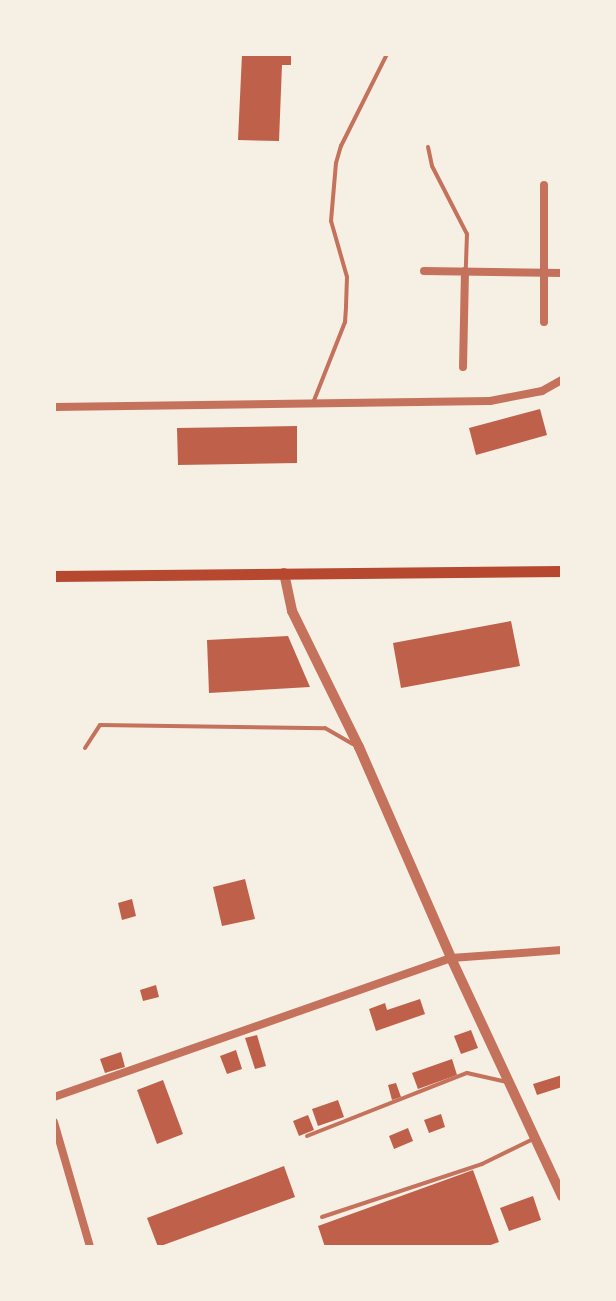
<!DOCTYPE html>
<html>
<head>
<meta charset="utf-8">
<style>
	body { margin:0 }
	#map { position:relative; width:616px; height:1301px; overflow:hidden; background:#f6efe4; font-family:Bitter,serif }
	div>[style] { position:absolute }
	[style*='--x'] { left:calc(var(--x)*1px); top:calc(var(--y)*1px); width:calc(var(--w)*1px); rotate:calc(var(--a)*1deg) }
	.building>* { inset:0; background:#bf614a }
	.service>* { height:4px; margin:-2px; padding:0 2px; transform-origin:2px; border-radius:2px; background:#c5725c }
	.minor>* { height:8px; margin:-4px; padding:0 4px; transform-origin:4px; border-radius:4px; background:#c5725c }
	.tertiary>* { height:10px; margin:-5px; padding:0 5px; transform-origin:5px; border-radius:5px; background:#c5725c }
	.secondary>* { height:11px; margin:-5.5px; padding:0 5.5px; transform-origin:5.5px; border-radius:5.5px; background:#b5482f }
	span { translate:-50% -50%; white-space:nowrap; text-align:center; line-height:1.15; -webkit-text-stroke:8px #f6efe4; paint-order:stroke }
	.frame { position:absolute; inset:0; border:56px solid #f6efe4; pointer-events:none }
</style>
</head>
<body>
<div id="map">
	<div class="building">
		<i style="clip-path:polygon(242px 54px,291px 54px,291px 65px,282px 65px,279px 141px,238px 140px)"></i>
		<i style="clip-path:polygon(540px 409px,547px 435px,476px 455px,469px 428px)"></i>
		<i style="clip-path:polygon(297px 426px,297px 463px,178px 465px,177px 428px)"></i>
		<i style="clip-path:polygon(511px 621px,520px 666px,401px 688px,393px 643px)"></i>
		<i style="clip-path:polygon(288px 636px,310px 687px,209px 693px,207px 640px)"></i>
		<i style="clip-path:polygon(245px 879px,255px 919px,222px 926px,213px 887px)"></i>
		<i style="clip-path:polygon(132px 899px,136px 916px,122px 920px,118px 903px)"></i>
		<i style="clip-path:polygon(156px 985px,159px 997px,143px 1001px,140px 990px)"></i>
		<i style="clip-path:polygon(420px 999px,425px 1014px,376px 1031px,369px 1009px,385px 1003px,387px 1010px)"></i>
		<i style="clip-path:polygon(471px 1030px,478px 1048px,461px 1054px,454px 1036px)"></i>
		<i style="clip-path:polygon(257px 1035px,266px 1066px,255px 1069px,245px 1038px)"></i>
		<i style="clip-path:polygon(236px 1050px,242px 1069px,227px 1074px,220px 1056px)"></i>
		<i style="clip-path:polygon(121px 1052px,125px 1067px,105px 1073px,100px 1059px)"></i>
		<i style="clip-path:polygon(452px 1059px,457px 1075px,418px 1089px,412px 1073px)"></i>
		<i style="clip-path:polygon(562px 1075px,562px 1087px,537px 1095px,533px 1084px)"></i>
		<i style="clip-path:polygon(163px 1080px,183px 1134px,157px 1144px,137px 1090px)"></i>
		<i style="clip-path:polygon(396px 1083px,401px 1097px,392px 1100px,388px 1085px)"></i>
		<i style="clip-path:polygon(338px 1100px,344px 1117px,318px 1126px,312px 1109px)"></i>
		<i style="clip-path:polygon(441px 1114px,445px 1127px,429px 1133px,424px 1120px)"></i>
		<i style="clip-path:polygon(308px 1115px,314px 1130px,299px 1136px,293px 1121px)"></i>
		<i style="clip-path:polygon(408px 1128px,413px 1141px,394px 1149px,389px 1136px)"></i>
		<i style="clip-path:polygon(284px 1166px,295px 1197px,158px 1247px,147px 1218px)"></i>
		<i style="clip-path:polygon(473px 1170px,499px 1242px,485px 1247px,325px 1247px,318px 1226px)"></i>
		<i style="clip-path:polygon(533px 1196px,541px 1220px,509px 1231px,500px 1208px)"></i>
	</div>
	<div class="service">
		<i style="--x:428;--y:147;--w:19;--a:78"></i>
		<i style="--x:432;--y:166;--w:76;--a:62.8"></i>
		<i style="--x:467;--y:234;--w:35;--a:92"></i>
		<i style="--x:313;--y:403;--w:87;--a:-68.4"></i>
		<i style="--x:345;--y:322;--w:16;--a:-86"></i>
		<i style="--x:346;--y:306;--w:29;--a:-88"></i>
		<i style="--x:347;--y:277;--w:58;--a:-105.9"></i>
		<i style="--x:331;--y:221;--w:58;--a:-85.1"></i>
		<i style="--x:336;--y:163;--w:18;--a:-74"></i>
		<i style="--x:341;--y:146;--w:103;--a:-63.4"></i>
		<i style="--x:85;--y:748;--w:27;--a:-57"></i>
		<i style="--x:100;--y:725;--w:225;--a:0.8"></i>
		<i style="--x:325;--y:728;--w:32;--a:30"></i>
		<i style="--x:307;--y:1136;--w:172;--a:-21.5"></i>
		<i style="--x:467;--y:1073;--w:41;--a:12.7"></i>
		<i style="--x:322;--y:1217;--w:169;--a:-18.3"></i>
		<i style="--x:482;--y:1164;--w:57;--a:-26.1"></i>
	</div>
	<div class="minor">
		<i style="--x:424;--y:271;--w:138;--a:0.8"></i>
		<i style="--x:544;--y:322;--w:137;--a:-90"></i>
		<i style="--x:463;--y:367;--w:96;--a:-88.8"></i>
		<i style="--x:54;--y:407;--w:436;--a:-0.8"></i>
		<i style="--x:490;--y:401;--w:53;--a:-10.9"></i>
		<i style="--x:542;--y:391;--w:23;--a:-29"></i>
		<i style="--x:54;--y:1097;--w:421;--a:-19.3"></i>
		<i style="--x:451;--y:958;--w:111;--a:-4.1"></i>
		<i style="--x:54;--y:1122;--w:130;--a:73.9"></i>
	</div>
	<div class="tertiary">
		<i style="--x:284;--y:573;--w:39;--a:78"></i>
		<i style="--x:292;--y:611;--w:152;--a:63.8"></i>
		<i style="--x:359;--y:747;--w:230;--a:66.4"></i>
		<i style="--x:451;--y:958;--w:263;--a:65"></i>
	</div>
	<div class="secondary">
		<i style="--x:54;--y:576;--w:508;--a:-0.56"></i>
	</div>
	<div class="frame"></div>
</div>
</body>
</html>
